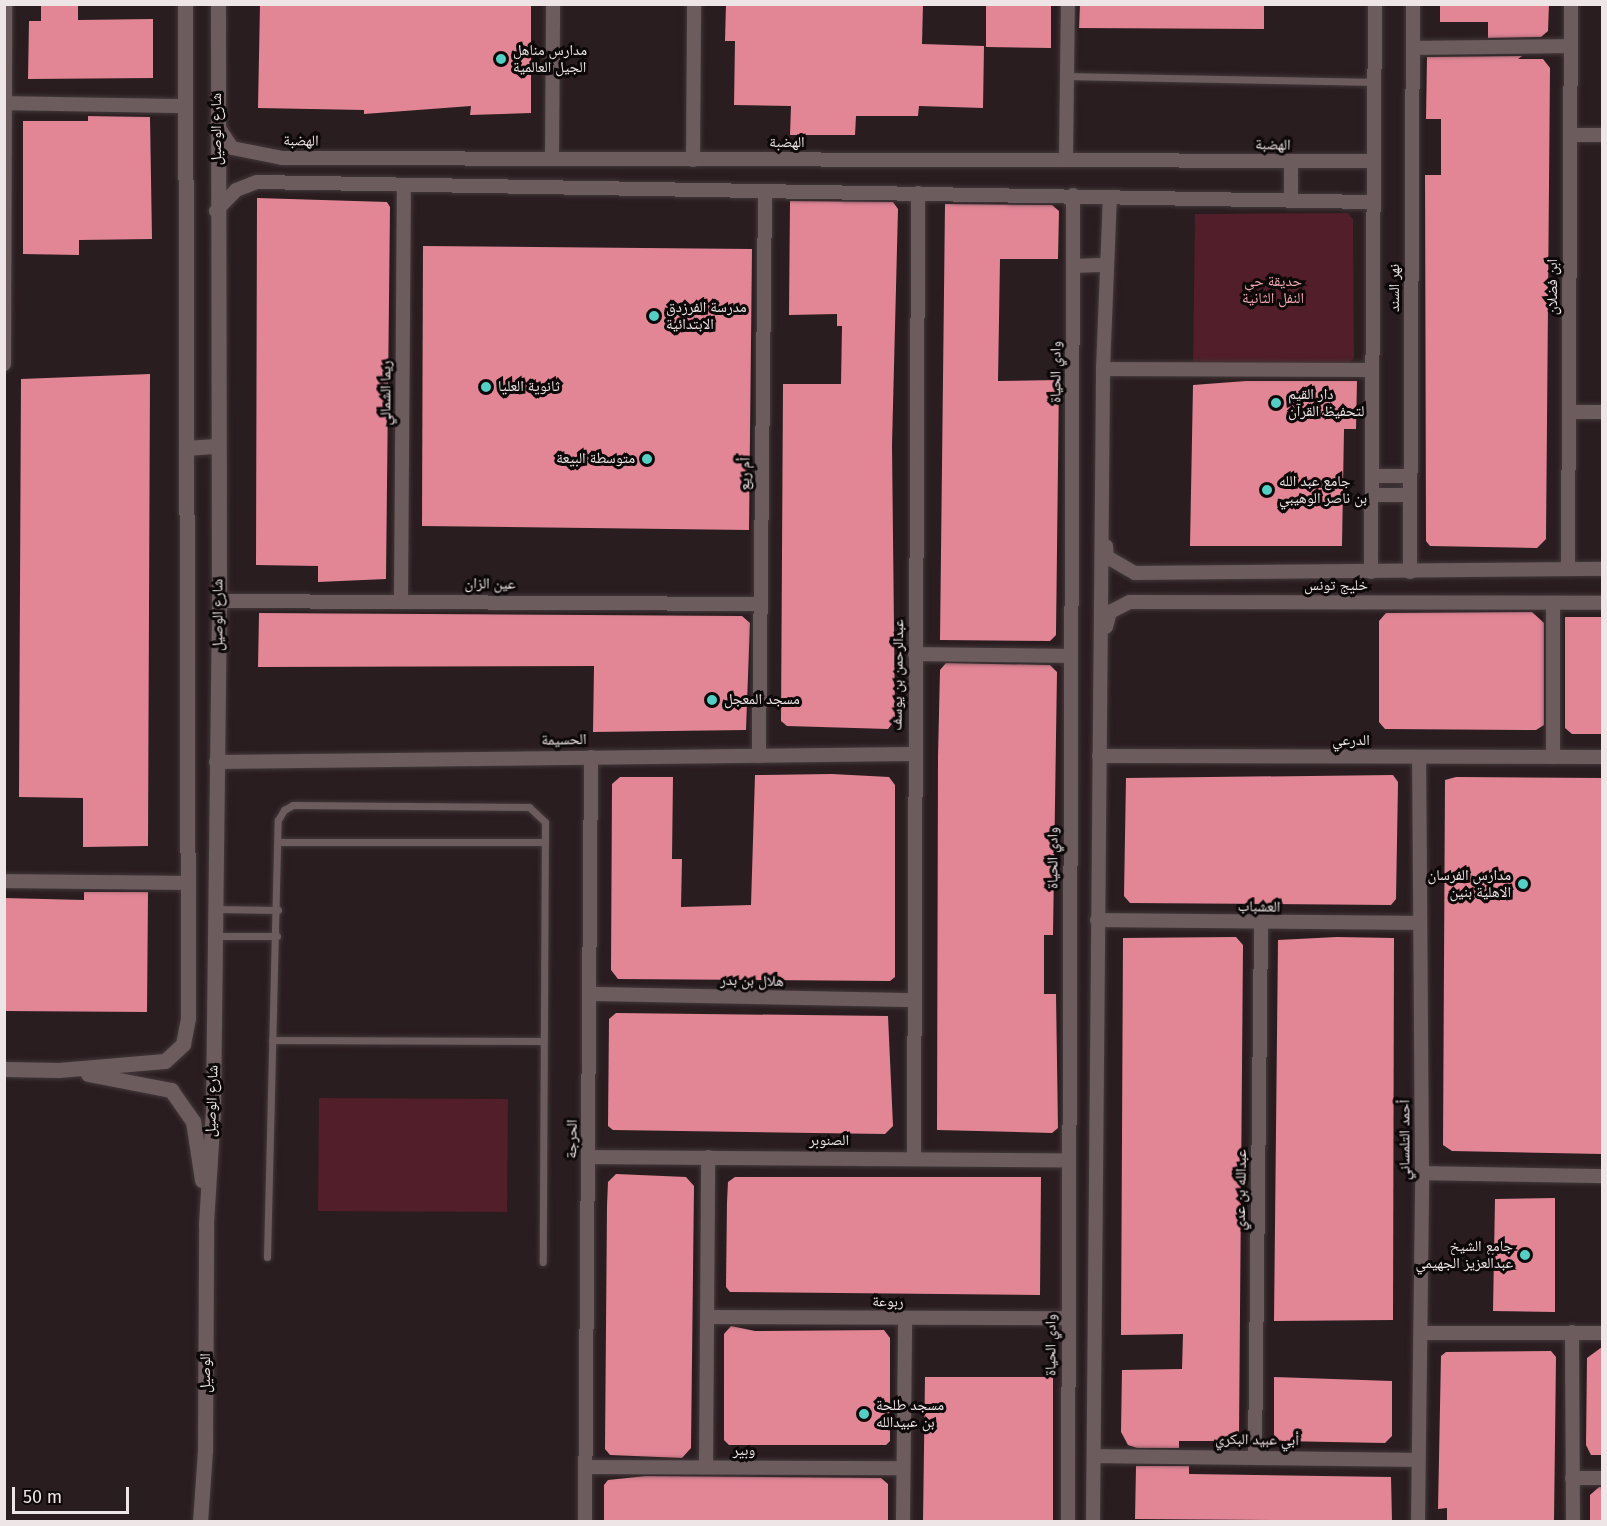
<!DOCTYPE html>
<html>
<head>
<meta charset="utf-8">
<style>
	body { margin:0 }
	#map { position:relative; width:1607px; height:1526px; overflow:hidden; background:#2a1d1f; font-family:"Fira Sans","Noto Naskh Arabic",sans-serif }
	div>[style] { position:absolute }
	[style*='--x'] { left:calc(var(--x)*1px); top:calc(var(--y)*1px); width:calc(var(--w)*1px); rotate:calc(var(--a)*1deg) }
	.green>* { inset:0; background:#511e29 }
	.building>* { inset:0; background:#e28696 }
	.roads { filter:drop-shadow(0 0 2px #42383a) drop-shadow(0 0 2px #42383a) }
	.service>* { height:7px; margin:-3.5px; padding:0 3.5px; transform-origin:3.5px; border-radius:3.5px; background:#6c5c5e }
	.minor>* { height:14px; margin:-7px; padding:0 7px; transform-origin:7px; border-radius:7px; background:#6c5c5e }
	.tertiary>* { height:15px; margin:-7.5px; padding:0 7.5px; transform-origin:7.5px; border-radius:7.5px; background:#6c5c5e }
	.dots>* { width:16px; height:16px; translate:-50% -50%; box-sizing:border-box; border:3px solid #0e0909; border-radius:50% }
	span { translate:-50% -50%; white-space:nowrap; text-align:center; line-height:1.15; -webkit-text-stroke:6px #0e0909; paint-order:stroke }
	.poi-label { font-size:15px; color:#eee5e6 }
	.left { translate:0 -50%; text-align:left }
	.right { translate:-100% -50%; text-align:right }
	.street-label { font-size:15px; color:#eee5e6 }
	.park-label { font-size:15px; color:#f3aab5 }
	.frame { position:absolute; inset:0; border:6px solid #eee5e6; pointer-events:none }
	.scale { position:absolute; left:12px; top:1487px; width:117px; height:27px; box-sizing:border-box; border:3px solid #eee5e6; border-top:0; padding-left:8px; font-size:18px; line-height:21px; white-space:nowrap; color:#eee5e6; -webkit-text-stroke:4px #0e0909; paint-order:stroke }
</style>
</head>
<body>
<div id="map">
	<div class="green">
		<i style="clip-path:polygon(1348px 213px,1353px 219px,1354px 358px,1347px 365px,1193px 365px,1195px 214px)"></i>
		<i style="clip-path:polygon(319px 1098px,508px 1099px,507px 1212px,318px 1211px)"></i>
	</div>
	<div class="building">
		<i style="clip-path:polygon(41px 4px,78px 4px,78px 20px,153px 19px,153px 78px,28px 79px,29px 21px,41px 21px)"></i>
		<i style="clip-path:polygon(260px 4px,531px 4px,531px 113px,470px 115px,471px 106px,364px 114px,364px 110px,258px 108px)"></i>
		<i style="clip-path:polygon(726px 4px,923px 4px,922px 44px,984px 46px,983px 108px,919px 106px,918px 116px,856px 116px,855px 135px,790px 135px,791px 106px,734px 105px,735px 41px,725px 41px)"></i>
		<i style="clip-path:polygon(986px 4px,1051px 4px,1051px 48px,986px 47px)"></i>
		<i style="clip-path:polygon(1080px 4px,1264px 4px,1264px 29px,1079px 28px)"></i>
		<i style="clip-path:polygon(1440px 4px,1549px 4px,1548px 31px,1541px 37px,1488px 38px,1488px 22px,1440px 22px)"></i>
		<i style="clip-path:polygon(1522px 56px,1518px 59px,1543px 59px,1550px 68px,1546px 539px,1537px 548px,1430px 546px,1426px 541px,1425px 175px,1441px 175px,1441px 119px,1426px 119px,1427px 57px)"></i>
		<i style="clip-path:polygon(88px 116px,150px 117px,152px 239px,79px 240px,79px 255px,23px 254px,23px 121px,88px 121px)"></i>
		<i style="clip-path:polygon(257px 198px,387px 202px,390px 207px,386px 579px,318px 582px,318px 566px,256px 565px)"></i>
		<i style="clip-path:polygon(790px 201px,893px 202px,898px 209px,892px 445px,895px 720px,888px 729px,787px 726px,781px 721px,783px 384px,841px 384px,842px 326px,837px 326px,837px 314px,789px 315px)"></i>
		<i style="clip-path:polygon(945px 204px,1052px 205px,1059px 211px,1058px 259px,1000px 259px,998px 381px,1059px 380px,1056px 635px,1050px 641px,940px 640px)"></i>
		<i style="clip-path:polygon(423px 246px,752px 249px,749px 530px,422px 526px)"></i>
		<i style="clip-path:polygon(150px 374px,148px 846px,83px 847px,83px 798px,19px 797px,21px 379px)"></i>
		<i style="clip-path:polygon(1246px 381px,1357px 381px,1356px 429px,1344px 429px,1342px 546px,1190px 546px,1193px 385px)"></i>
		<i style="clip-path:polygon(1532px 612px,1544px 623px,1544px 725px,1536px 730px,1385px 729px,1379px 722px,1379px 621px,1386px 613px)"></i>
		<i style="clip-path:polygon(259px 613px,742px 616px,750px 623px,746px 730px,593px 732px,594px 666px,258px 667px)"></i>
		<i style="clip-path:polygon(1565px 617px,1602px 617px,1602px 734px,1572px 734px,1565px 728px)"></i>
		<i style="clip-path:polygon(946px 663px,1050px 665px,1057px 672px,1053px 935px,1044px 935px,1044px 994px,1056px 994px,1058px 1128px,1052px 1133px,937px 1130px,938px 756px,940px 670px)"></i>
		<i style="clip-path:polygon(832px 774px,889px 777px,895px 785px,895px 977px,890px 981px,618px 979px,611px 970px,612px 784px,620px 777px,673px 777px,672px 859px,682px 859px,681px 907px,751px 905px,755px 775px)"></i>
		<i style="clip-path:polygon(1393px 775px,1398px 782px,1396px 899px,1391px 905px,1130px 903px,1124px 896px,1126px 778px)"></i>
		<i style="clip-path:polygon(1456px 777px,1602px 778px,1602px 1154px,1452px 1151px,1443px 1145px,1445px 780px)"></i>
		<i style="clip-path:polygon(84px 892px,148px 892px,147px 1012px,4px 1011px,4px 898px,84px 900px)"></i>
		<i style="clip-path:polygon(1236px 937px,1243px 945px,1239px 1434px,1233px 1441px,1179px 1441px,1179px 1448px,1137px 1448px,1128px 1445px,1121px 1432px,1122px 1370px,1182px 1369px,1183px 1334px,1121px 1335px,1123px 938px)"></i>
		<i style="clip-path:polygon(1337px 937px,1394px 938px,1393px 1320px,1274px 1321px,1278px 940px)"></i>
		<i style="clip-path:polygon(616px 1013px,888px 1016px,893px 1126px,885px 1134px,613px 1130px,608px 1126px,609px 1019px)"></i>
		<i style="clip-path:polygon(616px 1174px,686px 1177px,694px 1186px,691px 1448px,682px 1458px,610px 1455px,605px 1449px,607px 1206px,608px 1182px)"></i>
		<i style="clip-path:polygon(735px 1177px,1041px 1177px,1040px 1295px,730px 1292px,726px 1287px,727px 1202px,728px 1182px)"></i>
		<i style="clip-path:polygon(1555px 1198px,1555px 1312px,1493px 1311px,1495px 1199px)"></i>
		<i style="clip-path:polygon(731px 1326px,755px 1331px,884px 1330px,890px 1338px,890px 1441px,886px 1445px,729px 1445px,724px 1440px,724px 1334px)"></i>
		<i style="clip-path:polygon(1602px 1347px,1602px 1455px,1591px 1455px,1586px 1445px,1587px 1358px)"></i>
		<i style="clip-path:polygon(1551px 1351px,1556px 1357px,1554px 1521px,1447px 1521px,1447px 1508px,1438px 1509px,1441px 1356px,1446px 1352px)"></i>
		<i style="clip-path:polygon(925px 1377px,1053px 1377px,1053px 1521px,923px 1521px)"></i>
		<i style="clip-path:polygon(1274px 1377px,1392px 1381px,1392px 1436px,1385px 1443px,1280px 1441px,1274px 1435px)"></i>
		<i style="clip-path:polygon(1136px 1466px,1189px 1466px,1189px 1474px,1391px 1477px,1392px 1521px,1135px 1519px)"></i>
		<i style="clip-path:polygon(646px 1476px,881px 1478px,888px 1484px,888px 1521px,604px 1521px,604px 1485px,608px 1480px)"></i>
		<i style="clip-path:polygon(1599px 1487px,1602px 1487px,1602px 1521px,1590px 1521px,1590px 1495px)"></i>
	</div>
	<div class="roads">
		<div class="service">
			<i style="--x:1067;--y:76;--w:307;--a:1.1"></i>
			<i style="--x:278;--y:842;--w:267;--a:0"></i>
			<i style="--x:215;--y:909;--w:63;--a:0.9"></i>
			<i style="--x:215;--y:936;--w:62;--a:0"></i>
			<i style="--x:272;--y:1040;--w:270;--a:0.2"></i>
			<i style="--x:267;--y:1257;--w:437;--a:-88.6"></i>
			<i style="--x:278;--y:820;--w:12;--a:-59"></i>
			<i style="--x:284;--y:810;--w:10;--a:-29"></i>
			<i style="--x:293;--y:805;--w:236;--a:0.5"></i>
			<i style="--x:529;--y:807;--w:22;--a:43"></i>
			<i style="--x:545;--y:822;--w:440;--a:90.3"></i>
		</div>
		<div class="minor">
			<i style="--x:1413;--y:48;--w:158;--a:-0.7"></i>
			<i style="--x:4;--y:103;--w:180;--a:1"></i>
			<i style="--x:217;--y:125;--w:27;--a:57"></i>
			<i style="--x:232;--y:148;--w:52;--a:11.1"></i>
			<i style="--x:283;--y:158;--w:1091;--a:0.16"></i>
			<i style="--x:1570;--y:135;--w:32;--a:0"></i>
			<i style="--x:1066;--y:158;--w:154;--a:-89.3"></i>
			<i style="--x:552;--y:159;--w:155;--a:-89.6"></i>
			<i style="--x:693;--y:160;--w:156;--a:-89.6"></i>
			<i style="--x:1291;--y:162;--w:38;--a:90"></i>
			<i style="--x:216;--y:211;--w:29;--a:-46"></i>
			<i style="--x:236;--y:190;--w:22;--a:-21"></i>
			<i style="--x:257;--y:182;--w:1117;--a:1.03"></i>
			<i style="--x:1073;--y:266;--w:34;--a:-2"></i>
			<i style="--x:4;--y:364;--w:360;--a:-89.8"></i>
			<i style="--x:1103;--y:369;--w:268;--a:0.2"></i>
			<i style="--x:1570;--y:412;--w:32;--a:0"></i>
			<i style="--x:1373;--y:476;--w:37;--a:0"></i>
			<i style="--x:1373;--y:495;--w:37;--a:0"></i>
			<i style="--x:1106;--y:546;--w:11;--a:85"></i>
			<i style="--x:1107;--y:557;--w:32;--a:30"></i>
			<i style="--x:1135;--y:573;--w:467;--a:-0.5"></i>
			<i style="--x:1568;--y:569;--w:565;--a:-89.7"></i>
			<i style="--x:1371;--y:572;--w:568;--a:-89.6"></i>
			<i style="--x:1410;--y:572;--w:568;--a:-89.7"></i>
			<i style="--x:401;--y:600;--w:414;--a:-89.6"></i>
			<i style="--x:219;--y:601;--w:541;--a:0.32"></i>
			<i style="--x:1553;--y:603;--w:154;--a:90"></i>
			<i style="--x:1106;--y:627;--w:16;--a:-75"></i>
			<i style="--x:1110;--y:612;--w:22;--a:-27"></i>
			<i style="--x:1130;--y:602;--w:472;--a:0.1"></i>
			<i style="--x:915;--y:654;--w:156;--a:0.7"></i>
			<i style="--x:759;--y:756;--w:564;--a:-89.39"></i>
			<i style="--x:1099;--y:756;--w:503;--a:0.11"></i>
			<i style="--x:216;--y:762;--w:697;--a:-0.66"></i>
			<i style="--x:4;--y:881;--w:182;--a:0.6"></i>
			<i style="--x:1097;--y:920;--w:323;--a:0.5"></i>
			<i style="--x:590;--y:994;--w:322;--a:1.1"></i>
			<i style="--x:589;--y:1157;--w:479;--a:0.4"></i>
			<i style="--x:914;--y:1158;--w:965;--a:-89.76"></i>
			<i style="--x:1422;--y:1173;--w:180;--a:1"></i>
			<i style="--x:708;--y:1317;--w:359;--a:0.2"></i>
			<i style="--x:1572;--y:1332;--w:190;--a:89.7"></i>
			<i style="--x:1421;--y:1333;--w:181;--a:0"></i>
			<i style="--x:1095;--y:1456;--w:323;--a:0.7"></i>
			<i style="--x:1255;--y:1456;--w:532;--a:-89.35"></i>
			<i style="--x:585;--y:1467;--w:318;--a:0.2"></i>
			<i style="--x:706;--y:1467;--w:310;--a:-89.6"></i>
			<i style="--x:1572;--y:1478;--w:30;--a:0"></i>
			<i style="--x:585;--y:1522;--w:765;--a:-89.55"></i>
			<i style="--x:903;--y:1522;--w:203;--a:-89.4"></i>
			<i style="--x:1068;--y:1522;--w:1327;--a:-89.78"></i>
			<i style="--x:1093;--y:1522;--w:1153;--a:-89.5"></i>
			<i style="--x:1103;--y:369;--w:172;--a:-87.7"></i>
			<i style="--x:1418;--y:1522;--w:349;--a:-89.3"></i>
			<i style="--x:1422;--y:1173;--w:415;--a:-90.4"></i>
		</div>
		<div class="tertiary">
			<i style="--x:186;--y:448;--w:30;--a:-4"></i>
			<i style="--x:4;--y:1069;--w:55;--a:1"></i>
			<i style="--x:59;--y:1070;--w:106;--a:-4.9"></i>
			<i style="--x:165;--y:1061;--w:25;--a:-43"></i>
			<i style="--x:183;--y:1044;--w:26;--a:-79"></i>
			<i style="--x:188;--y:1018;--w:1014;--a:-90.17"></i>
			<i style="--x:88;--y:1074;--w:85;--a:10.9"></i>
			<i style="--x:171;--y:1090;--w:38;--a:55"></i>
			<i style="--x:193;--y:1121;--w:60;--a:81.3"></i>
			<i style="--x:200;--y:1522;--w:72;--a:-86"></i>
			<i style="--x:205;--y:1450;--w:226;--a:-89.7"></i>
			<i style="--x:206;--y:1224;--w:116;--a:-86.5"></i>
			<i style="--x:213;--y:1108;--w:507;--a:-89.32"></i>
			<i style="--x:219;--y:601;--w:597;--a:-90.1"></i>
		</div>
	</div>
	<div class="dots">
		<i style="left:501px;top:59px;background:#55cec5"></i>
		<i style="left:654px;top:316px;background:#55cec5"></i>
		<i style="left:486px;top:387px;background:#55cec5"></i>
		<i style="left:1276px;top:403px;background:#55cec5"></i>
		<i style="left:647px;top:459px;background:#55cec5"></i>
		<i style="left:1267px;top:490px;background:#55cec5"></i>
		<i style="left:712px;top:700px;background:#55cec5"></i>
		<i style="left:1523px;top:884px;background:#55cec5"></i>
		<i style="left:1525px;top:1255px;background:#55cec5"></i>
		<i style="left:864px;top:1414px;background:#55cec5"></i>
	</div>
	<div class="poi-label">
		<span class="left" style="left:513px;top:59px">مدارس مناهل<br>الجيل العالمية</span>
		<span class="left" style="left:666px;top:316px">مدرسة الفرزدق<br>الابتدائية</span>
		<span class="left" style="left:498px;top:387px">ثانوية العليا</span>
		<span class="left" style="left:1288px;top:403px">دار القيم<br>لتحفيظ القرآن</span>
		<span class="right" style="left:635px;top:459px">متوسطة البيعة</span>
		<span class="left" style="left:1279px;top:490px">جامع عبد الله<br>بن ناصر الوهيبي</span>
		<span class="left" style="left:724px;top:700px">مسجد المعجل</span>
		<span class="right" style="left:1511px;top:884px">مدارس الفرسان<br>الاهلية بنين</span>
		<span class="right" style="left:1513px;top:1255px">جامع الشيخ<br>عبدالعزيز الجهيمي</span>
		<span class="left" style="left:876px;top:1414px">مسجد طلحة<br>بن عبيدالله</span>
	</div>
	<div class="street-label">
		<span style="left:217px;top:129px;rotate:-90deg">شارع الوصيل</span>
		<span style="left:301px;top:141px;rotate:1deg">الهضبة</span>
		<span style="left:787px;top:143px">الهضبة</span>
		<span style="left:1273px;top:145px;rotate:1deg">الهضبة</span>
		<span style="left:1553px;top:287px;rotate:-90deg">ابن فضلان</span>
		<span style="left:1395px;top:288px;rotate:-90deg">نهر السند</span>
		<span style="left:1056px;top:372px;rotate:-90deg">وادي الحياة</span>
		<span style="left:386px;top:393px;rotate:-90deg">ريما الشمالي</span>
		<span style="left:745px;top:474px;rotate:-89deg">أم ريع</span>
		<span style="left:490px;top:584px;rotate:1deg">عين الزان</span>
		<span style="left:1336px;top:586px">خليج تونس</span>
		<span style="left:218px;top:615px;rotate:-90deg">شارع الوصيل</span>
		<span style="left:898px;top:675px;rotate:-89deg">عبدالرحمن بن يوسف</span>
		<span style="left:564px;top:740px;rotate:-1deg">الحسيمة</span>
		<span style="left:1351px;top:741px">الدرعي</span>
		<span style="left:1053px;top:858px;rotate:-90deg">وادي الحياة</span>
		<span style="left:1259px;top:907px;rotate:1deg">العشباب</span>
		<span style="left:752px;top:981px;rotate:1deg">هلال بن بدر</span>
		<span style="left:212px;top:1101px;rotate:-88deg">شارع الوصيل</span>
		<span style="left:572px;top:1139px;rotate:-89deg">الحرجة</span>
		<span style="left:1405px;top:1140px;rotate:-90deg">أحمد التلمساني</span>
		<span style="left:829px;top:1141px">الصنوبر</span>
		<span style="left:1241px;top:1190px;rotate:-89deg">عبدالله بن عدي</span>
		<span style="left:888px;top:1302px;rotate:1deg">ربوعة</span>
		<span style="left:1051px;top:1345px;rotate:-90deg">وادي الحياة</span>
		<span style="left:206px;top:1373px;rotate:-90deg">الوصيل</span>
		<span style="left:1257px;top:1440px;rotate:1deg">أبي عبيد البكري</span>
		<span style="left:744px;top:1451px">وبير</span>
	</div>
	<div class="park-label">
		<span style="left:1273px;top:290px">حديقة حي<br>النفل الثانية</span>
	</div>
	<div class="frame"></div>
	<div class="scale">50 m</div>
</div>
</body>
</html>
